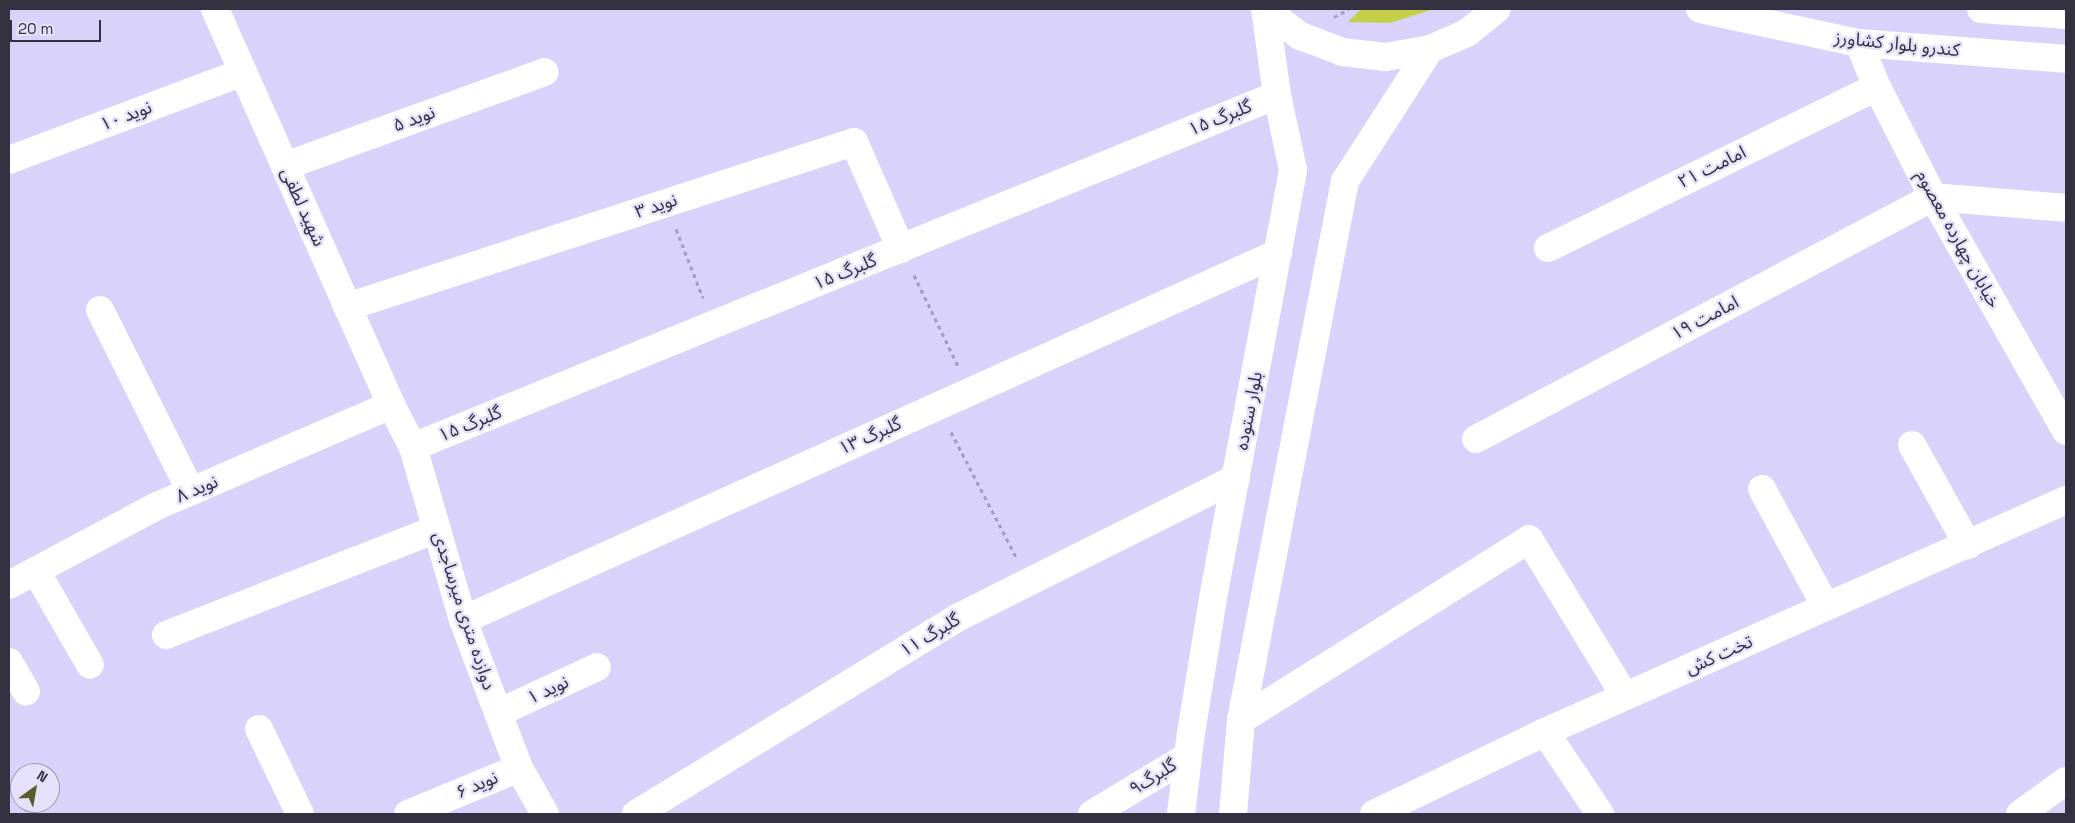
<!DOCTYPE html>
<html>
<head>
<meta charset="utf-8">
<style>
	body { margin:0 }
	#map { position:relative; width:2075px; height:823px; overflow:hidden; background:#d9d2fa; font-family:"Space Grotesk","Noto Sans Arabic",sans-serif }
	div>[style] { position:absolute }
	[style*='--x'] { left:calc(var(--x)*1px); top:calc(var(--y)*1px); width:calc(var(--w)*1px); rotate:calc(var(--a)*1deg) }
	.green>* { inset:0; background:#c4ce49 }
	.path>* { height:3px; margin-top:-1.5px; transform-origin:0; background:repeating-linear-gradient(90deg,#a39dbd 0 4px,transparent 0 8px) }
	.minor>* { height:28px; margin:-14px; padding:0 14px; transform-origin:14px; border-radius:14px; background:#fff }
	.major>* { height:28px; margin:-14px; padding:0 14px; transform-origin:14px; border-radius:14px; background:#fff }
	span { translate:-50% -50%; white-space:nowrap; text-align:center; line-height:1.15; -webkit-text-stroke:4.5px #e6e1fa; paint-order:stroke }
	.street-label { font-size:18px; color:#33303f }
	.frame { position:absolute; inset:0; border:10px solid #33303f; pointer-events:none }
	.north { position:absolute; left:10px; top:763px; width:50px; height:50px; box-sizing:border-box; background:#e6e1fa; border:1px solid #9e9aaf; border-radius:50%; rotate:32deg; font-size:14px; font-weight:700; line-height:20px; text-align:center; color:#33303f }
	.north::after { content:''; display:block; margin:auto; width:18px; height:22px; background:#585c2a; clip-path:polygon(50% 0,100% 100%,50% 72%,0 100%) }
	.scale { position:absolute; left:10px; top:20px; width:91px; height:22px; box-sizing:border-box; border:2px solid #33303f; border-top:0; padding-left:6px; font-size:15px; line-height:18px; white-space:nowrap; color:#33303f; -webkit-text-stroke:4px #e6e1fa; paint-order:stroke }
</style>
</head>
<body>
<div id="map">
	<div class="green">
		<i style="clip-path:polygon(1361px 9px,1434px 9px,1390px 23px,1348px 22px)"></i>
	</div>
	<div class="path">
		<i style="--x:1334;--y:17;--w:17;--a:-28"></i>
		<i style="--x:676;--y:229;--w:74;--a:68.6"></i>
		<i style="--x:914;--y:275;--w:101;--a:64.2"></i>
		<i style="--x:951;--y:432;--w:141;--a:62.5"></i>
	</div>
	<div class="minor">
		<i style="--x:215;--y:9;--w:433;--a:66"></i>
		<i style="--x:391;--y:405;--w:47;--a:62.4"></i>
		<i style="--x:413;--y:447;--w:180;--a:73.9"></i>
		<i style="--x:463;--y:620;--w:158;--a:69.3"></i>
		<i style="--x:519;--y:768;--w:53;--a:60.5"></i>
		<i style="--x:1700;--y:9;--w:163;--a:12.1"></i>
		<i style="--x:1859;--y:43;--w:208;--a:4.4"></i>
		<i style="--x:1859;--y:43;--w:48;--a:67.8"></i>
		<i style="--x:1877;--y:87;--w:123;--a:63"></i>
		<i style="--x:1933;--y:197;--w:269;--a:60.4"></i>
		<i style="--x:9;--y:160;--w:250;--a:-20.6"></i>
		<i style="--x:285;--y:166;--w:276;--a:-19.9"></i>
		<i style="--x:1548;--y:248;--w:366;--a:-26.1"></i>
		<i style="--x:347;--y:307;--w:533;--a:-18.03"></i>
		<i style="--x:854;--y:142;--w:117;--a:66.3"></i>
		<i style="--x:100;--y:310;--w:203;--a:63.4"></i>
		<i style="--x:1476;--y:439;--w:517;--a:-27.9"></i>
		<i style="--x:1933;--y:197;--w:133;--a:4.7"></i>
		<i style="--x:1912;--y:445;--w:115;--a:60.8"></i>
		<i style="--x:413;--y:447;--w:933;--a:-22.17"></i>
		<i style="--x:1762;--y:489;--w:134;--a:61.5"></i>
		<i style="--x:36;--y:571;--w:108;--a:60.1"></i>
		<i style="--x:9;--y:585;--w:170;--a:-28.1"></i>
		<i style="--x:159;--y:505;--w:253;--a:-23.3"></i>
		<i style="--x:463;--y:620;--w:894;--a:-24.24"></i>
		<i style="--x:166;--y:635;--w:290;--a:-21.4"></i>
		<i style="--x:9;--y:662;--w:34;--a:60"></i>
		<i style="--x:498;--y:713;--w:109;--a:-24.9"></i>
		<i style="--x:1241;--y:720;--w:340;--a:-32.1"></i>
		<i style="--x:1529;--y:539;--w:184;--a:58.6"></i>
		<i style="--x:259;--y:729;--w:94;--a:64.2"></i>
		<i style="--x:1545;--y:732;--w:99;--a:56.1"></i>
		<i style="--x:408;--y:814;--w:120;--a:-22.5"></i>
		<i style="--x:636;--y:814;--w:376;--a:-31.4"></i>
		<i style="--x:957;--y:618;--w:312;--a:-26.6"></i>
		<i style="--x:1092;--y:814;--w:112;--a:-31.1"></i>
		<i style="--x:1374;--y:814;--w:190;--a:-25.6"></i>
		<i style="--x:1545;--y:732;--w:570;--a:-24"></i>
		<i style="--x:2020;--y:814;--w:57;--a:-35.7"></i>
	</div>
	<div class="major">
		<i style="--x:1265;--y:9;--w:44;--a:37.6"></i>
		<i style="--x:1300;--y:36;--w:15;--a:20"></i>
		<i style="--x:1314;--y:41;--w:30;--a:21"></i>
		<i style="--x:1342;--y:52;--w:44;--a:6.5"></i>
		<i style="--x:1386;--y:57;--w:45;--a:-10.3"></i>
		<i style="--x:1430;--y:49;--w:40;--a:-23.4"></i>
		<i style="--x:1467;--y:33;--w:38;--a:-39"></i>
		<i style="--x:1981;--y:9;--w:85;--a:4"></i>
		<i style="--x:1181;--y:814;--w:82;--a:-83"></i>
		<i style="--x:1191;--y:733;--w:137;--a:-80.7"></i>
		<i style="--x:1213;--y:598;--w:435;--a:-79.4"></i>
		<i style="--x:1293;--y:170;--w:77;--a:-102"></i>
		<i style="--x:1277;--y:95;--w:87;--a:-97.9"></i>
		<i style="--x:1233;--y:814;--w:94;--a:-85.1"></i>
		<i style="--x:1241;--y:720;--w:549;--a:-79.08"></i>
		<i style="--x:1345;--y:181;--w:157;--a:-57.2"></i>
	</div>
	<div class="street-label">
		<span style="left:1897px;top:44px;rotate:6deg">کندرو بلوار کشاورز</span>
		<span style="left:126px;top:116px;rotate:-21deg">نوید ۱۰</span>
		<span style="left:1220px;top:118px;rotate:-22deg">گلبرگ ۱۵</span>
		<span style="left:414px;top:119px;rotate:-20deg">نوید ۵</span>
		<span style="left:1712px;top:167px;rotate:-26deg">امامت ۲۱</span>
		<span style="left:656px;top:206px;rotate:-18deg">نوید ۳</span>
		<span style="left:303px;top:207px;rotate:66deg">شهید لطفی</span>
		<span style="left:1958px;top:239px;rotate:61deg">خیابان چهارده معصوم</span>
		<span style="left:845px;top:272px;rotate:-22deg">گلبرگ ۱۵</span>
		<span style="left:1705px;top:318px;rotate:-28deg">امامت ۱۹</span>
		<span style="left:1249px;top:411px;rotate:-79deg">بلوار ستوده</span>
		<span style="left:470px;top:424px;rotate:-22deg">گلبرگ ۱۵</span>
		<span style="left:870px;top:436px;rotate:-24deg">گلبرگ ۱۳</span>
		<span style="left:197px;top:489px;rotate:-23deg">نوید ۸</span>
		<span style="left:464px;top:611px;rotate:72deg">دوازده متری میرساجدی</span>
		<span style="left:930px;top:635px;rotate:-31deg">گلبرگ ۱۱</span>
		<span style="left:1719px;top:655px;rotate:-24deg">تخت کش</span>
		<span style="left:548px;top:690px;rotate:-25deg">نوید ۱</span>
		<span style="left:1153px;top:777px;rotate:-32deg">گلبرگ۹</span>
		<span style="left:477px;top:785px;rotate:-23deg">نوید ۶</span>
	</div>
	<div class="frame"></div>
	<div class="north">N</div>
	<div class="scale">20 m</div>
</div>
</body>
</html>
